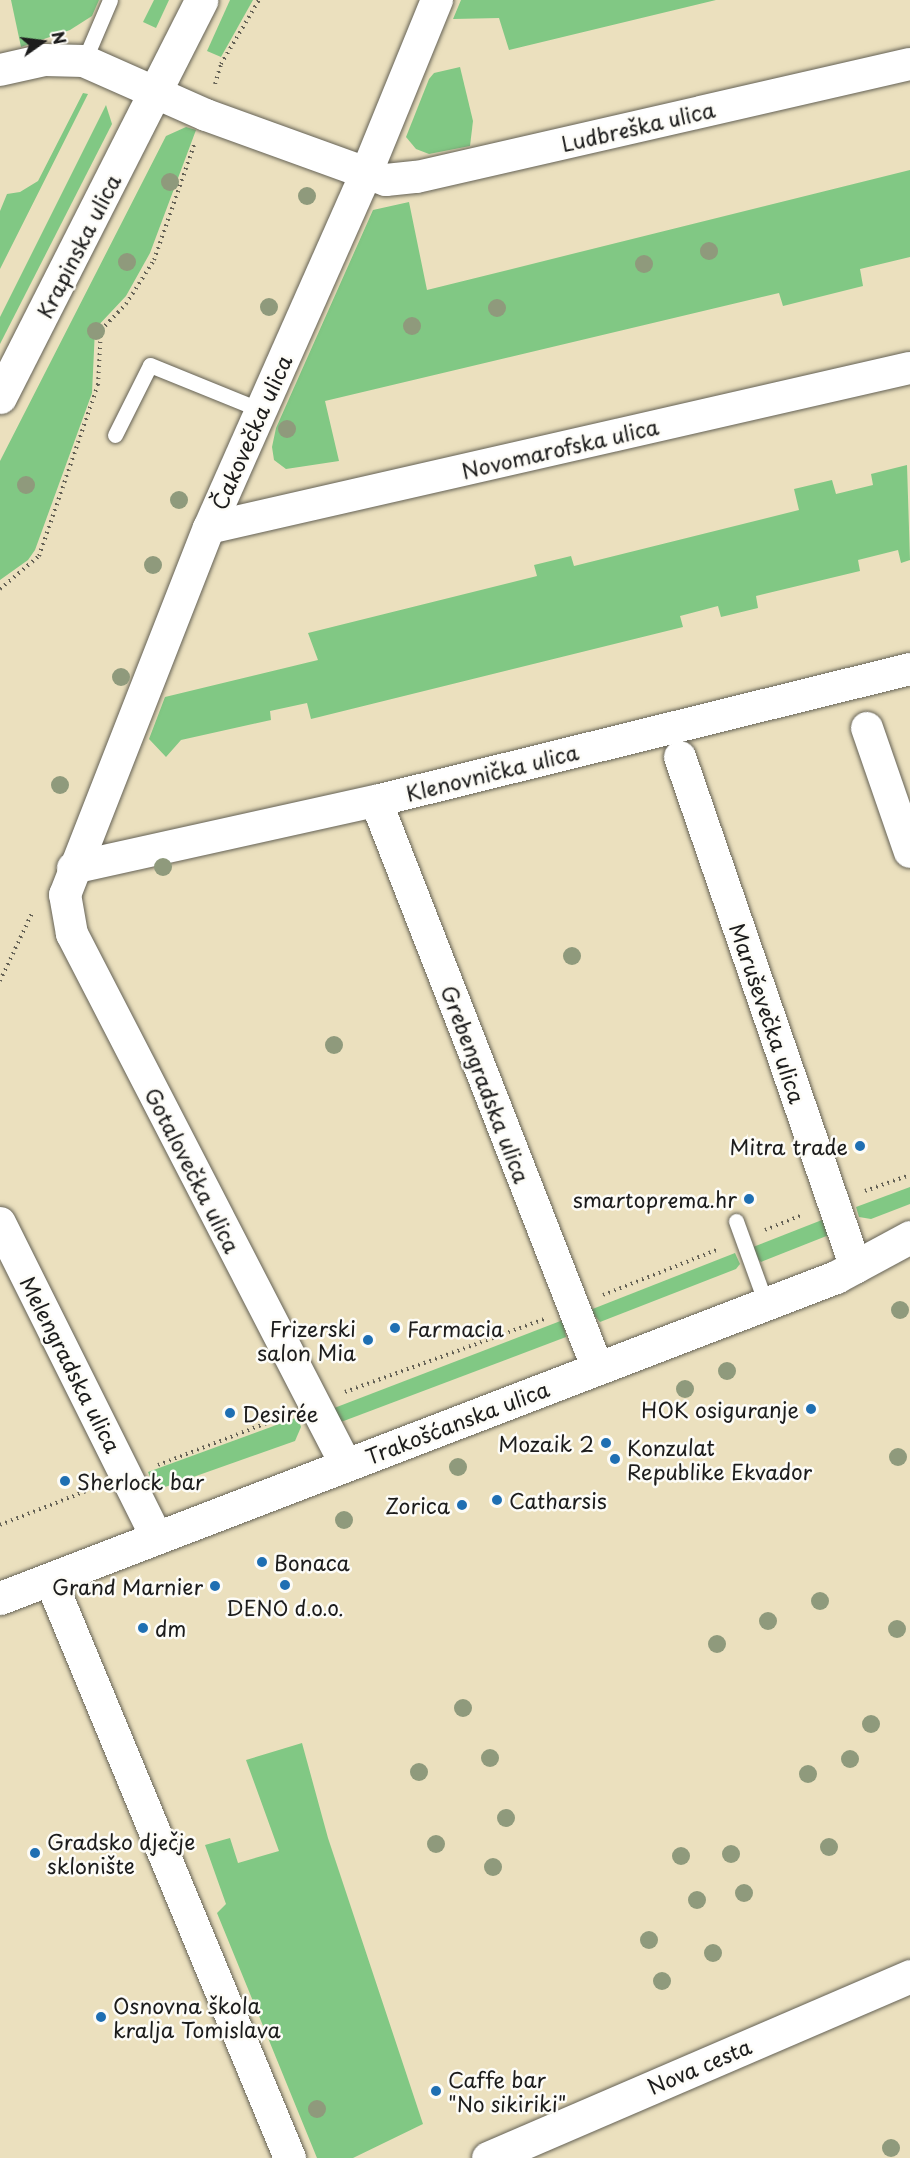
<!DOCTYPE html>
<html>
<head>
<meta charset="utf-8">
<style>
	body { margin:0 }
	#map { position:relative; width:910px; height:2158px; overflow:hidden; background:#ebe0be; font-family:"Playpen Sans",sans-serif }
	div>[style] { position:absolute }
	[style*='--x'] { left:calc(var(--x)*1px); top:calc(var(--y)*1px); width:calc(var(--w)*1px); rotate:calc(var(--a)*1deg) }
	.green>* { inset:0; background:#81c884 }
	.path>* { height:4px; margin-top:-2px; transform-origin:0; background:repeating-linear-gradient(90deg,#646155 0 1.5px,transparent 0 6px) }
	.roads { filter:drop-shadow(0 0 2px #646155) drop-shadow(0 0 2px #646155) }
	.service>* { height:15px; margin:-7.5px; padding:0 7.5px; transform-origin:7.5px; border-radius:7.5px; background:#fff }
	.minor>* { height:32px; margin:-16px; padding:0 16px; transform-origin:16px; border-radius:16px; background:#fff }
	.tertiary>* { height:33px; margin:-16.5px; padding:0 16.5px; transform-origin:16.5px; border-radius:16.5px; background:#fff }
	.trees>* { width:18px; height:18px; margin:-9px; border-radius:50%; background:#8f9a7c }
	.dots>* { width:16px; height:16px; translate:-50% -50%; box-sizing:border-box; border:3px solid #fdfcf7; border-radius:50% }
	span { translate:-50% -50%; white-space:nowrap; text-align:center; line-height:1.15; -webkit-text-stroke:5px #fdfcf7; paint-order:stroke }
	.street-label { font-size:21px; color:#1c1c1c }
	.poi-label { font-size:21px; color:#1c1c1c }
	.right { translate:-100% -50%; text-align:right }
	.left { translate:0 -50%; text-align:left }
	.north { position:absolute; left:12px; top:12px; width:60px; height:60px; -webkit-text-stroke:4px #fdfcf7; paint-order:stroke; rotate:76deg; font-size:16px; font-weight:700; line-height:24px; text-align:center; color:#1c1c1c }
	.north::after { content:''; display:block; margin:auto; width:21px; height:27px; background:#1c1c1c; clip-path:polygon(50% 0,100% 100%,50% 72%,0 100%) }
</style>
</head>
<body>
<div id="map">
	<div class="green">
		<i style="clip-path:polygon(11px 0,99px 0,92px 16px,70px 30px,21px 47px)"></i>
		<i style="clip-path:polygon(154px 0,169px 0,156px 28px,143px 22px)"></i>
		<i style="clip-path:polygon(230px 0,253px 0,221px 57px,207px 51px)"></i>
		<i style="clip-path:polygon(461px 0,716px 0,509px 50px,499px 18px,453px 19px)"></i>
		<i style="clip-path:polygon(460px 67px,473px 121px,470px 146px,429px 154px,416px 149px,406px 137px,429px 79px,434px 73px)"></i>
		<i style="clip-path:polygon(83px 93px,88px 94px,0 269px,0 211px,7px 194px,20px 192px,38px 181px)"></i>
		<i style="clip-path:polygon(106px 105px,112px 124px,0 344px,0 317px)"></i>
		<i style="clip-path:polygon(186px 127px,196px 130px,150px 253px,126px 296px,95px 329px,92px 393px,35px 550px,28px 560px,0 580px,0 461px,166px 136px)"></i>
		<i style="clip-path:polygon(910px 170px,910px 257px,860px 269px,863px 286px,783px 306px,779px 293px,325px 401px,339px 461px,286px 469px,274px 460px,272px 447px,276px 428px,373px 210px,409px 202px,427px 290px)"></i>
		<i style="clip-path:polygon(907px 465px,910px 560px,901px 563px,898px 550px,858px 560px,860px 571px,756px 596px,758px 608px,721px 617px,718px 606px,680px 616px,683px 627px,311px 719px,307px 703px,270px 711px,271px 720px,181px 740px,166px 757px,149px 739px,165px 697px,318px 660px,308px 633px,537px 576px,534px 565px,571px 556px,574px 566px,799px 510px,794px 489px,832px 480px,836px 494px,873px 485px,871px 474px)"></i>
		<i style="clip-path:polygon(910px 1187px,910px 1204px,871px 1219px,859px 1217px,856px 1207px)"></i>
		<i style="clip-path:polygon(827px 1218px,829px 1235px,761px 1262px,757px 1258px,753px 1247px)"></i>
		<i style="clip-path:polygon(735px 1253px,740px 1264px,736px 1269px,600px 1322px,590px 1310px)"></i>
		<i style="clip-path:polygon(563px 1320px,566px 1337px,341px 1422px,329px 1410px)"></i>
		<i style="clip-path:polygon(298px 1417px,301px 1427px,295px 1441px,165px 1487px,155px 1486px,151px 1479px,148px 1472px)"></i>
		<i style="clip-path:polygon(302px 1743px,328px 1838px,423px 2124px,353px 2158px,317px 2158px,217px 1913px,226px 1904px,205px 1845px,230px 1838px,238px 1863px,279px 1851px,246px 1760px)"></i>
	</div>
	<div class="path">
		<i style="--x:215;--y:84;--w:21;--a:-73"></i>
		<i style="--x:221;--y:64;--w:74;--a:-59.3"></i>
		<i style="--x:0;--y:589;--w:51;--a:-40.2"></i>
		<i style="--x:39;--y:556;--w:181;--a:-71"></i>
		<i style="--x:98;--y:385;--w:55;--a:-86.9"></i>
		<i style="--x:101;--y:330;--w:36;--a:-46"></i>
		<i style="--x:126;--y:304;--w:52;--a:-57.5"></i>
		<i style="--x:154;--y:260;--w:122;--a:-70.8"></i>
		<i style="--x:0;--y:981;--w:77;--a:-64.8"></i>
		<i style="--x:865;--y:1191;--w:48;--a:-19.6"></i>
		<i style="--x:765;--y:1230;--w:40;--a:-22"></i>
		<i style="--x:603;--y:1295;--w:125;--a:-21.6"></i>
		<i style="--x:345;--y:1392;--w:212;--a:-20.1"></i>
		<i style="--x:158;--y:1465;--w:136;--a:-21.1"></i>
		<i style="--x:0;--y:1525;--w:101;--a:-21.5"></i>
	</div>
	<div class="roads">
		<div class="service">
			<i style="--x:84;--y:61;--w:66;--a:-66.9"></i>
			<i style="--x:115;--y:435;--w:78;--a:-63.4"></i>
			<i style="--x:150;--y:365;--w:120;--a:22.1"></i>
			<i style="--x:736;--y:1221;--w:88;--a:70.1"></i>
		</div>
		<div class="minor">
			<i style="--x:0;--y:70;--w:45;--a:-12.8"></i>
			<i style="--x:44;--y:60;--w:40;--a:1.4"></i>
			<i style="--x:84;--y:61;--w:133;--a:23.9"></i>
			<i style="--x:206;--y:115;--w:191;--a:19.9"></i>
			<i style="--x:386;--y:180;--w:31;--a:-6"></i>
			<i style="--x:417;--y:177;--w:506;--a:-12.91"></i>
			<i style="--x:209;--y:528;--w:719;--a:-12.86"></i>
			<i style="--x:867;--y:728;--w:131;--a:70.9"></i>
			<i style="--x:680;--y:757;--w:540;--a:71"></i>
			<i style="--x:376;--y:801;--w:608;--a:68.67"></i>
			<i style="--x:73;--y:868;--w:310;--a:-12.5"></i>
			<i style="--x:376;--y:801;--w:550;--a:-13.88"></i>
			<i style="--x:0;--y:1223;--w:352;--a:63.5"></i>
			<i style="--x:346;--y:1465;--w:598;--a:-117.29"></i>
			<i style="--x:72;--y:934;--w:40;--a:-100"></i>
			<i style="--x:65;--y:895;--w:394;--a:-68.6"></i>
			<i style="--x:209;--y:528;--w:387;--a:-66.1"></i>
			<i style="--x:366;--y:174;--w:188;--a:-67.8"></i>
			<i style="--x:50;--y:1579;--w:627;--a:67.49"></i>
		</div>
		<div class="tertiary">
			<i style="--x:0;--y:397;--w:445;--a:-63.1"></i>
			<i style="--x:0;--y:1598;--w:896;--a:-21.01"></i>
			<i style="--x:836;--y:1277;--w:84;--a:-28.4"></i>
			<i style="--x:488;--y:2158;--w:460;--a:-23.3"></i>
		</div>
	</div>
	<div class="trees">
		<i style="left:170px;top:182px"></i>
		<i style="left:307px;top:196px"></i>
		<i style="left:709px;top:251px"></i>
		<i style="left:127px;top:262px"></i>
		<i style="left:644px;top:264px"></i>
		<i style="left:269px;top:307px"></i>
		<i style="left:497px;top:308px"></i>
		<i style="left:412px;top:326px"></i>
		<i style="left:96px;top:331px"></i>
		<i style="left:287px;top:429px"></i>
		<i style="left:26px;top:485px"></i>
		<i style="left:179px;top:500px"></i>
		<i style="left:153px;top:565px"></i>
		<i style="left:121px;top:677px"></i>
		<i style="left:60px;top:785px"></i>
		<i style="left:163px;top:867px"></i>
		<i style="left:572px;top:956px"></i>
		<i style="left:334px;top:1045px"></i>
		<i style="left:900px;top:1310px"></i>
		<i style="left:727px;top:1371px"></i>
		<i style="left:685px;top:1389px"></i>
		<i style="left:898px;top:1457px"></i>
		<i style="left:458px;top:1467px"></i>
		<i style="left:344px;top:1520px"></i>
		<i style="left:820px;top:1601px"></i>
		<i style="left:768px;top:1621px"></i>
		<i style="left:897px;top:1629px"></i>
		<i style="left:717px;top:1644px"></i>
		<i style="left:463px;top:1708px"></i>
		<i style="left:871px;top:1724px"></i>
		<i style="left:490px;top:1758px"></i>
		<i style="left:850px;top:1759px"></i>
		<i style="left:419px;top:1772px"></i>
		<i style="left:808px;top:1774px"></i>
		<i style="left:506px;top:1818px"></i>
		<i style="left:436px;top:1844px"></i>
		<i style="left:829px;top:1847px"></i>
		<i style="left:731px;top:1854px"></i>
		<i style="left:681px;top:1856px"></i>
		<i style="left:493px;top:1867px"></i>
		<i style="left:744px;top:1893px"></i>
		<i style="left:697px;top:1900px"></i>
		<i style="left:649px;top:1940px"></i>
		<i style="left:713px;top:1953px"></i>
		<i style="left:662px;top:1981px"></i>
		<i style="left:317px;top:2109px"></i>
		<i style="left:891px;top:2148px"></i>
	</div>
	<div class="dots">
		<i style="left:860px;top:1146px;background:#1f6fb2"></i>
		<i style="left:749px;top:1199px;background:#1f6fb2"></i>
		<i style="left:395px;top:1328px;background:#1f6fb2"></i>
		<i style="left:368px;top:1340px;background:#1f6fb2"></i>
		<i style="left:811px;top:1409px;background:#1f6fb2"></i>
		<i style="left:230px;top:1413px;background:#1f6fb2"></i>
		<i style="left:606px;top:1443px;background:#1f6fb2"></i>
		<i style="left:615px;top:1459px;background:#1f6fb2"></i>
		<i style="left:65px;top:1481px;background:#1f6fb2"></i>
		<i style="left:497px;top:1500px;background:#1f6fb2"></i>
		<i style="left:462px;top:1505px;background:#1f6fb2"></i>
		<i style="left:262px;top:1562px;background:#1f6fb2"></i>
		<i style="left:285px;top:1585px;background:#1f6fb2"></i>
		<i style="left:215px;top:1586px;background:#1f6fb2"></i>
		<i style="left:143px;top:1628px;background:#1f6fb2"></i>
		<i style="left:35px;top:1853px;background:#1f6fb2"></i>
		<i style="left:101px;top:2017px;background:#1f6fb2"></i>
		<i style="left:436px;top:2091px;background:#1f6fb2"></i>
	</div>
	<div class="street-label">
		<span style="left:638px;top:126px;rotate:-13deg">Ludbreška ulica</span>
		<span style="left:78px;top:246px;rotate:-63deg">Krapinska ulica</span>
		<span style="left:251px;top:432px;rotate:-66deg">Čakovečka ulica</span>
		<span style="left:560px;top:448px;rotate:-13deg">Novomarofska ulica</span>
		<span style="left:492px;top:772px;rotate:-14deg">Klenovnička ulica</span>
		<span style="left:768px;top:1013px;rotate:71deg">Maruševečka ulica</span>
		<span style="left:486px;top:1084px;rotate:69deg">Grebengradska ulica</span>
		<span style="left:193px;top:1170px;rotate:63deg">Gotalovečka ulica</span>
		<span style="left:71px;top:1364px;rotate:63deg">Melengradska ulica</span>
		<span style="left:457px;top:1422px;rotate:-21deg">Trakošćanska ulica</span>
		<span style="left:699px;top:2066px;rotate:-23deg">Nova cesta</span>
	</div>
	<div class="poi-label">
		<span class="right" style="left:848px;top:1146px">Mitra trade</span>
		<span class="right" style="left:737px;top:1199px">smartoprema.hr</span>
		<span class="right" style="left:356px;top:1340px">Frizerski<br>salon Mia</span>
		<span class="left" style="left:407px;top:1328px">Farmacia</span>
		<span class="right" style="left:799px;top:1409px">HOK osiguranje</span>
		<span class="left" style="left:242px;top:1413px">Desirée</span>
		<span class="right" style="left:594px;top:1443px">Mozaik 2</span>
		<span class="left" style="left:627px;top:1459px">Konzulat<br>Republike Ekvador</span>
		<span class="left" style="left:77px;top:1481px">Sherlock bar</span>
		<span class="left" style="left:509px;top:1500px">Catharsis</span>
		<span class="right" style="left:450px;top:1505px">Zorica</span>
		<span class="left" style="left:274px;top:1562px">Bonaca</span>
		<span class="right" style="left:203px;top:1586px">Grand Marnier</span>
		<span style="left:285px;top:1607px">DENO d.o.o.</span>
		<span class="left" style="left:155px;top:1628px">dm</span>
		<span class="left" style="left:47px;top:1853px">Gradsko dječje<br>sklonište</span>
		<span class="left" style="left:113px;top:2017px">Osnovna škola<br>kralja Tomislava</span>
		<span class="left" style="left:448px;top:2091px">Caffe bar<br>"No sikiriki"</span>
	</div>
	<div class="north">N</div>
</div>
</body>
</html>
